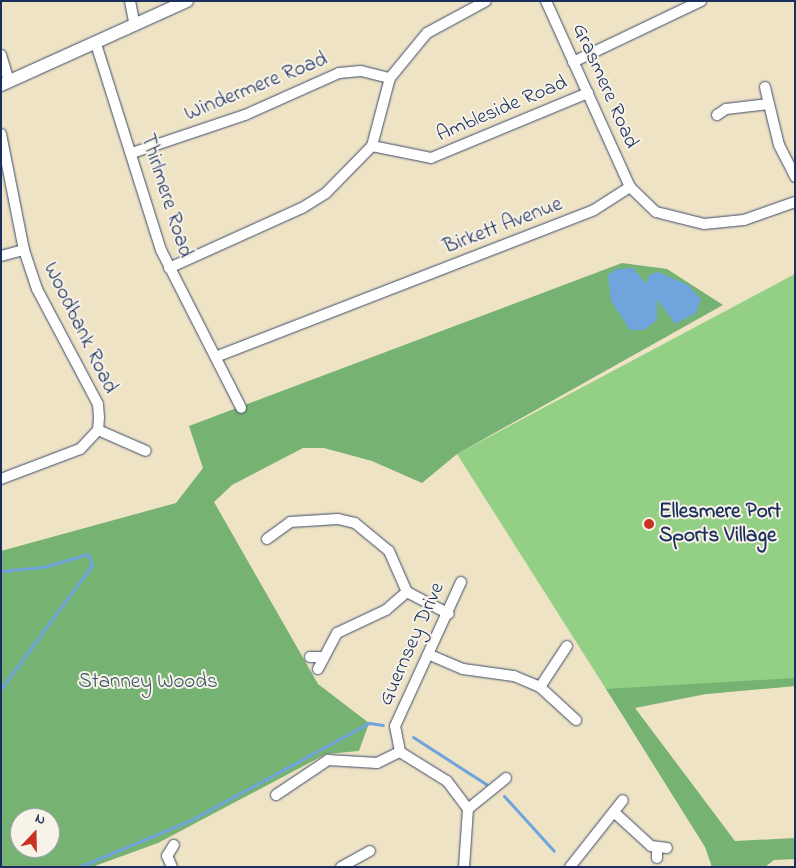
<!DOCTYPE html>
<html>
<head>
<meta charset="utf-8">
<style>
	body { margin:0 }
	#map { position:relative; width:796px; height:868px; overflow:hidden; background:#efe3c5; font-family:"Indie Flower",sans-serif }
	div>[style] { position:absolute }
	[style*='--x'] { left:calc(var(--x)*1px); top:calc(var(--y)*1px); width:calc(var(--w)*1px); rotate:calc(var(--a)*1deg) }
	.green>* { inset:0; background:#93cf84 }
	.forest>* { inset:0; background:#76b272 }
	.water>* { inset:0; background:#6fa5dc }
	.stream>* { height:3px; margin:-1.5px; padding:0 1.5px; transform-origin:1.5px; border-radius:1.5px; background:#6fa5dc }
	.roads { filter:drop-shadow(0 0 1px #3b4a6d) drop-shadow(0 0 1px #3b4a6d) }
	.minor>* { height:10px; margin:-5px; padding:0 5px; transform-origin:5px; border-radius:5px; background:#fff }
	.tertiary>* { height:12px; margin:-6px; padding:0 6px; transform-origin:6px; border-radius:6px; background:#fff }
	.dots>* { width:14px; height:14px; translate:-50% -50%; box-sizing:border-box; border:2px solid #f7f3e8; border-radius:50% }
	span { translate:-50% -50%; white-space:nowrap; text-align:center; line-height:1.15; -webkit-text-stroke:4px #f7f3e8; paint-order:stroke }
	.street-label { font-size:21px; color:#1b2f5e }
	.poi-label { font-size:21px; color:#1b2f5e; font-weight:700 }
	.left { translate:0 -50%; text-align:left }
	.park-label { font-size:21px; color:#395768 }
	.frame { position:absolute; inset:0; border:2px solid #1b2f5e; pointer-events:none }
	.north { position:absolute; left:10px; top:808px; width:50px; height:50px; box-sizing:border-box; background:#f7f3e8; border:1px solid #9fa5b1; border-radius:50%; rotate:21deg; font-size:14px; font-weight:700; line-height:20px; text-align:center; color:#1b2f5e }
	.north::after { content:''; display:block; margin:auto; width:18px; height:22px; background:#c8321e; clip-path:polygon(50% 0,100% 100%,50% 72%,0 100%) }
</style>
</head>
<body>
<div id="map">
	<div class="green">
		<i style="clip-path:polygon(795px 274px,795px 686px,705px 694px,606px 689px,457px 454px)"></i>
	</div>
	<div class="forest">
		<i style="clip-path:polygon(evenodd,622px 263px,667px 269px,723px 305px,457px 454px,422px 483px,372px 461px,324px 448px,303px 448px,232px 485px,214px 502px,318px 684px,369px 723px,359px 751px,326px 754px,158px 843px,92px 867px,1px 867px,1px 551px,176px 503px,203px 468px,189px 426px,622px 263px,20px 818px,50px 818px,50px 848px,20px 848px,20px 818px)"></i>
		<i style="clip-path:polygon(795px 678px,795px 686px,706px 694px,635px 708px,735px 841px,795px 838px,795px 859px,774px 860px,765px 867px,712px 867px,705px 847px,606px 689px)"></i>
	</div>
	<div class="water">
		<i style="clip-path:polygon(633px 268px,646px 284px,649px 275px,658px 272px,688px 285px,701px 299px,696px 313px,675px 324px,657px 299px,657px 320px,644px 330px,630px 330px,611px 301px,608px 275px,616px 269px)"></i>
	</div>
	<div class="stream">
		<i style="--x:1;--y:571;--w:42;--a:-5.4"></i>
		<i style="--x:43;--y:567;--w:47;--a:-16.1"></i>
		<i style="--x:88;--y:554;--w:12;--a:70"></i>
		<i style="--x:92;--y:565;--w:154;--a:126.3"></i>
		<i style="--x:413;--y:737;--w:87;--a:32.8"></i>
		<i style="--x:504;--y:796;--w:74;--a:47.7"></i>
		<i style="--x:79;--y:867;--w:121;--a:-22.8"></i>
		<i style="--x:191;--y:820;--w:203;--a:-28.6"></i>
		<i style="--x:369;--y:723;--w:14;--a:8"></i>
	</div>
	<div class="roads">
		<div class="minor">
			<i style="--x:130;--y:1;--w:25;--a:79"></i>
			<i style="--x:546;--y:1;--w:204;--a:65.7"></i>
			<i style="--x:96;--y:44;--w:216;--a:72.5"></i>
			<i style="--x:161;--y:250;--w:177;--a:63.1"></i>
			<i style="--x:1;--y:55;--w:28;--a:73"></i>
			<i style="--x:573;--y:62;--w:142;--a:-25.5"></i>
			<i style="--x:765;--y:87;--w:17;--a:77"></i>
			<i style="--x:717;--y:115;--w:11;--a:-34"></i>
			<i style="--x:726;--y:109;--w:43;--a:-6.6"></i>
			<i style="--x:769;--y:104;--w:42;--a:76.3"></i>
			<i style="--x:779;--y:145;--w:36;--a:63"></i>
			<i style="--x:1;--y:134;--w:118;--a:78.8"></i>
			<i style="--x:24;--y:250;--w:41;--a:71.6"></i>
			<i style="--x:37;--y:289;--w:130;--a:62.1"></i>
			<i style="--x:98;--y:404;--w:13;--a:86"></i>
			<i style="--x:99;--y:417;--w:13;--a:94"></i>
			<i style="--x:98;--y:430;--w:26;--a:133"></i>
			<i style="--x:80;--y:449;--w:85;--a:159.2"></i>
			<i style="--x:372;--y:146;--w:60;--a:11.5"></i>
			<i style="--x:431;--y:158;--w:170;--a:-22.5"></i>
			<i style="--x:132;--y:153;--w:119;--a:-18.6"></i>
			<i style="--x:245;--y:115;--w:103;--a:-24.1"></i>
			<i style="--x:339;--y:73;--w:22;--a:-5"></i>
			<i style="--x:361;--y:71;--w:30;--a:14"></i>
			<i style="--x:390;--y:78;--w:58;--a:-50.6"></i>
			<i style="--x:427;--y:33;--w:67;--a:-28.5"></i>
			<i style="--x:1;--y:256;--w:24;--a:-15"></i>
			<i style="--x:169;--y:268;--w:146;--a:-24.3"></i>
			<i style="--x:302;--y:208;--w:28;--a:-32"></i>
			<i style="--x:326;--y:193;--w:66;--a:-45.6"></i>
			<i style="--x:372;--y:146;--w:70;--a:-75.2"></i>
			<i style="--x:218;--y:356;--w:403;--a:-21.2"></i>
			<i style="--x:594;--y:210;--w:43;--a:-32.6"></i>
			<i style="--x:630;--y:187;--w:36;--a:44"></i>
			<i style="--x:656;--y:212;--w:49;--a:14"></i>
			<i style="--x:704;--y:224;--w:40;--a:-5.7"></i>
			<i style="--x:744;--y:220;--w:54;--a:-19.4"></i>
			<i style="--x:98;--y:430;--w:52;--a:23.6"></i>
			<i style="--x:267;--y:539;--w:29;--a:-36"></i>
			<i style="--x:290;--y:522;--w:48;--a:-3.6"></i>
			<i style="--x:338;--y:519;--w:17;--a:13"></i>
			<i style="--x:355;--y:523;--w:44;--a:39.5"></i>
			<i style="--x:389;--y:551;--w:45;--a:66.3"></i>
			<i style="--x:407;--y:592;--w:47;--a:27.6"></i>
			<i style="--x:461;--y:582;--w:158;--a:114.6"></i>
			<i style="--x:395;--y:726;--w:26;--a:79"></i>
			<i style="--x:400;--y:752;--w:55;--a:31.7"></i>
			<i style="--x:447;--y:781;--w:35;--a:53"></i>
			<i style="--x:468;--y:809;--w:58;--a:93.9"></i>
			<i style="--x:430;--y:655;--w:36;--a:23"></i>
			<i style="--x:463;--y:669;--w:51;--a:7.8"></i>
			<i style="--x:514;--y:676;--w:28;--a:23"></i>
			<i style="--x:540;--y:687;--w:49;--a:-56.6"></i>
			<i style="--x:310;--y:657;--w:13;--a:0"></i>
			<i style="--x:318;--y:669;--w:41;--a:-62.2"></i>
			<i style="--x:337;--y:633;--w:54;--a:-25.1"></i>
			<i style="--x:386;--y:610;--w:28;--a:-41"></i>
			<i style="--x:540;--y:687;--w:49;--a:42.5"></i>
			<i style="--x:276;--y:795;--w:63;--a:-33.9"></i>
			<i style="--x:328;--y:760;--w:49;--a:3.5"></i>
			<i style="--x:377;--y:763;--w:25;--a:-26"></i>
			<i style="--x:468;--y:809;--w:49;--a:-39.2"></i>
			<i style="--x:615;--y:813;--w:49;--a:42.5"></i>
			<i style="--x:651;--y:846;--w:16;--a:7"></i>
			<i style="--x:657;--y:848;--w:10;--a:90"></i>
			<i style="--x:172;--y:867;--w:12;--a:-114"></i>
			<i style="--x:167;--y:856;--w:13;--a:-58"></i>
			<i style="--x:341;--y:867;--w:33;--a:-29"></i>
			<i style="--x:570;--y:867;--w:85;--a:-51.7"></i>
		</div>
		<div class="tertiary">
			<i style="--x:1;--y:85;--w:204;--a:-24.3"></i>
		</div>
	</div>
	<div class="dots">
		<i style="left:649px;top:524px;background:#c8321e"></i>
	</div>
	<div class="street-label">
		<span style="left:605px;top:86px;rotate:66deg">Grasmere Road</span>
		<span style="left:256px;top:87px;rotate:-22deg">Windermere Road</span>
		<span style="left:502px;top:109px;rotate:-23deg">Ambleside Road</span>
		<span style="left:166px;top:196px;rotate:72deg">Thirlmere Road</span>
		<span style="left:503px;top:226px;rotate:-21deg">Birkett Avenue</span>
		<span style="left:80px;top:328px;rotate:64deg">Woodbank Road</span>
		<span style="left:412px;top:644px;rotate:-66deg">Guernsey Drive</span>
	</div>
	<div class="poi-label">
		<span class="left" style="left:659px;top:524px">Ellesmere Port<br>Sports Village</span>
	</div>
	<div class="park-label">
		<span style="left:148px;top:682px">Stanney Woods</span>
	</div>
	<div class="frame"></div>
	<div class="north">N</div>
</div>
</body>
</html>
